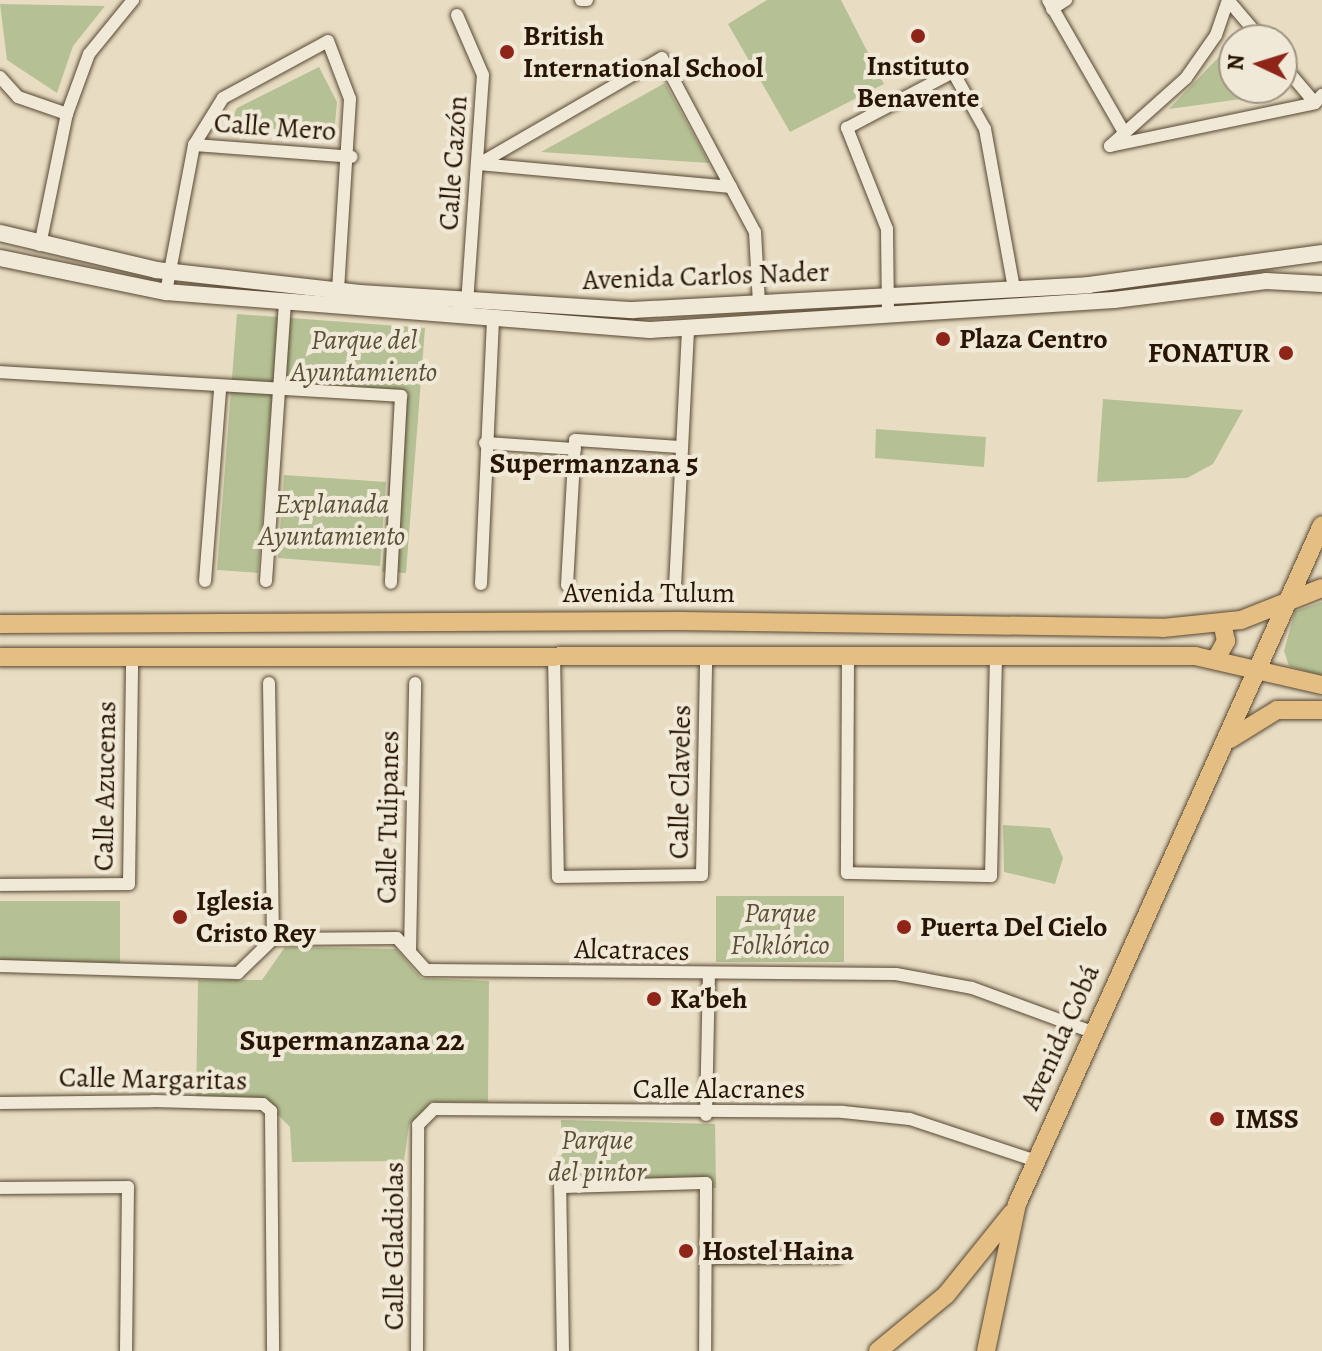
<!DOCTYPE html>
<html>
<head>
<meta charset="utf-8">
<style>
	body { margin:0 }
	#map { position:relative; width:1322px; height:1351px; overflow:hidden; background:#e8ddc3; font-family:Alegreya,serif }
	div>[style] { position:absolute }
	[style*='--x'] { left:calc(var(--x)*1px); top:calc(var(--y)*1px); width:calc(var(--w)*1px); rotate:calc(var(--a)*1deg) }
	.green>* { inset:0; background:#b5c194 }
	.roads { filter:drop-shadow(0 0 2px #584732) drop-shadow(0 0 2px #584732) }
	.street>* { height:12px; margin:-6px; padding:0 6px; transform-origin:6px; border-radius:6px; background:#f0e9d8 }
	.secondary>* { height:16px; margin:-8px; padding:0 8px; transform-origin:8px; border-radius:8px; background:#f0e9d8 }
	.primary>* { height:18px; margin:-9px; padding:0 9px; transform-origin:9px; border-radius:9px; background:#e4be82 }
	.dots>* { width:22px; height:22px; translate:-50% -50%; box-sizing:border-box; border:4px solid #f0e9d8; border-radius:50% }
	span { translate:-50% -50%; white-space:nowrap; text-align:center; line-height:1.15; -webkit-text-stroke:8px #f0e9d8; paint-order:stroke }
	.poi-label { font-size:28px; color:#281502; font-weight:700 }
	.left { translate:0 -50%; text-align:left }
	.right { translate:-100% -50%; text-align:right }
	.street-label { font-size:28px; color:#281502 }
	.park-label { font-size:28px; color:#595135; font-style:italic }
	.neighbourhood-label { font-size:30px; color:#281502; font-weight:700 }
	.north { position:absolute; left:1218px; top:24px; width:80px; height:80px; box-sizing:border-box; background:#f0e9d8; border:2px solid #a09482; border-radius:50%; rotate:274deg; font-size:22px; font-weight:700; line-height:32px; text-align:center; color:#281502 }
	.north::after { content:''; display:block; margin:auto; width:28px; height:36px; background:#8f2418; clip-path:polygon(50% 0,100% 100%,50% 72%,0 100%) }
</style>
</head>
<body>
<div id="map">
	<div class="green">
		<i style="clip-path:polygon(767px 0,841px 0,884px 84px,790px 132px,728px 24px)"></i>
		<i style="clip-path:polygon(0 4px,105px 6px,73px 46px,57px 93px,7px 60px)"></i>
		<i style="clip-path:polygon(1234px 41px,1234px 88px,1285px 93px,1169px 109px)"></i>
		<i style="clip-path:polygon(319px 67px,337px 102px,334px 134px,229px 125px,237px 108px)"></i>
		<i style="clip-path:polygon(665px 83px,709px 163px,541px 152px)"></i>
		<i style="clip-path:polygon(237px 314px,425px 328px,406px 573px,382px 572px,396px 392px,273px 383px,258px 573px,217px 570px)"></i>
		<i style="clip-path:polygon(1103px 399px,1243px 410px,1213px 464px,1187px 478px,1097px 482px)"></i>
		<i style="clip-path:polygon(876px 429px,986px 437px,984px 467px,875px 458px)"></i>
		<i style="clip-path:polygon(284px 475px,386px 482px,380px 566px,278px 558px)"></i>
		<i style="clip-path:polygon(1322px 602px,1322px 676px,1289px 666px,1284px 651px,1295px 611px)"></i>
		<i style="clip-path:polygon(1003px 825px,1050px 828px,1063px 858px,1055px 884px,1004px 872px)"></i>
		<i style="clip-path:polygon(716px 896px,844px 896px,844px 962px,716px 962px)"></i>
		<i style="clip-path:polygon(0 901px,120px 901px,120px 964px,0 964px)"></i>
		<i style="clip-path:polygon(285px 947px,396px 949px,421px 978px,489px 981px,488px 1102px,431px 1102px,409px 1125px,404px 1161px,292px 1162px,290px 1127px,273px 1110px,196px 1107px,198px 980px,262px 980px)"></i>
		<i style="clip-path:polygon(561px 1120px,715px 1124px,716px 1188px,562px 1190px)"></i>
	</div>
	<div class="roads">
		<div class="street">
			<i style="--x:581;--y:0;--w:6;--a:0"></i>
			<i style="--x:1048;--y:0;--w:152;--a:60.1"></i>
			<i style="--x:1228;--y:0;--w:52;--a:49.6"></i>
			<i style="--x:1052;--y:9;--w:17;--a:-33"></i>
			<i style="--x:457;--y:15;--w:65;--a:66.6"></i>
			<i style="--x:483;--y:75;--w:232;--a:94"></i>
			<i style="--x:1282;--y:64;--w:51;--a:49.8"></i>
			<i style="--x:0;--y:77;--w:27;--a:48"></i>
			<i style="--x:18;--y:97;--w:52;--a:19.1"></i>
			<i style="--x:67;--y:114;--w:64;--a:-69.9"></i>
			<i style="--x:89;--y:54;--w:70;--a:-50.8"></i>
			<i style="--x:194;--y:145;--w:158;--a:4.3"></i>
			<i style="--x:1110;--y:146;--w:209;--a:-11.8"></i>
			<i style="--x:1315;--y:103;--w:11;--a:-49"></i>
			<i style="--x:1110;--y:146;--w:102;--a:-41.8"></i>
			<i style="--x:1186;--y:78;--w:52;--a:-55.1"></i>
			<i style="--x:1216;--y:35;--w:37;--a:-71"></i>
			<i style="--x:479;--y:164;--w:211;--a:-30.1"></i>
			<i style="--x:662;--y:58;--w:197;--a:61.9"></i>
			<i style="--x:755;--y:232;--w:72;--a:86.8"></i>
			<i style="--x:479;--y:164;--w:253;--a:5.2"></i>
			<i style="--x:40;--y:245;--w:134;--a:-78.4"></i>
			<i style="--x:166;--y:292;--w:150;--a:-79.2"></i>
			<i style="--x:194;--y:145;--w:55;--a:-58.3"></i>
			<i style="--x:223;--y:98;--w:119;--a:-28.5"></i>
			<i style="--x:328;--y:41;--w:62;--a:69.2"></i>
			<i style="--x:350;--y:99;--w:192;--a:93.6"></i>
			<i style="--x:888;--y:313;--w:84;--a:-90.7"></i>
			<i style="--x:887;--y:229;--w:109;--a:-111.6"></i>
			<i style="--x:847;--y:128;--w:120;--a:-27.8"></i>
			<i style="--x:953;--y:72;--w:65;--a:60.7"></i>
			<i style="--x:985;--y:129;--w:162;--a:79.7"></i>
			<i style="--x:0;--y:372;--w:402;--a:3.4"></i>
			<i style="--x:401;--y:396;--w:187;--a:93.1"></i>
			<i style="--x:485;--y:443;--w:90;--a:3.8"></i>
			<i style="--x:205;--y:581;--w:193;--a:-85.5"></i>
			<i style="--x:266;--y:581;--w:278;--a:-86.1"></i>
			<i style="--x:481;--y:584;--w:263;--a:-87.4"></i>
			<i style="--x:567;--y:585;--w:145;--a:-86.8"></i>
			<i style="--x:575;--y:440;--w:106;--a:3.8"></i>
			<i style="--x:675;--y:587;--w:260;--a:-87.1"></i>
			<i style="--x:554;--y:654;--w:223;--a:89"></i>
			<i style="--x:558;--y:877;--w:144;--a:-0.8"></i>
			<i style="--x:702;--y:875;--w:217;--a:-88.9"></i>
			<i style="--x:848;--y:659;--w:214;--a:90.3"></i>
			<i style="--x:847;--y:873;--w:144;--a:1.2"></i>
			<i style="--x:991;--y:876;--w:218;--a:-88.7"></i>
			<i style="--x:269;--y:683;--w:256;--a:89.1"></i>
			<i style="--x:0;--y:885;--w:129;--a:-0.4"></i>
			<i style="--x:129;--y:884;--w:226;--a:-89.2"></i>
			<i style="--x:273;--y:939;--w:124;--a:-0.5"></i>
			<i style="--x:397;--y:938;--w:43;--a:47.8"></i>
			<i style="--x:426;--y:970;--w:470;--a:0.5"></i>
			<i style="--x:896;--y:974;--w:77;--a:10.4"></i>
			<i style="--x:972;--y:988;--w:128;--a:20.1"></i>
			<i style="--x:410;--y:952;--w:269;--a:-88.9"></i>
			<i style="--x:0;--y:966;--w:238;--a:1.7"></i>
			<i style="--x:238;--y:973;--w:49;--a:-44.2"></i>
			<i style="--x:0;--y:1103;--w:153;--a:-0.7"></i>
			<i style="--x:153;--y:1101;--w:110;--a:1.6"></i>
			<i style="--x:263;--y:1104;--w:11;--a:41"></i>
			<i style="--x:271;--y:1111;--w:240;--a:89.5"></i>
			<i style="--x:706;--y:1115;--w:140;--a:-88.8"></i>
			<i style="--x:0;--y:1188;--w:128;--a:-0.4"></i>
			<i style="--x:128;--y:1187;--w:164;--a:90.7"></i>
			<i style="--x:707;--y:1258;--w:131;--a:-0.4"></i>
			<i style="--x:417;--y:1351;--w:226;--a:-89.7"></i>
			<i style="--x:418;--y:1125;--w:23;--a:-45"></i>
			<i style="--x:434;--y:1109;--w:409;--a:0.4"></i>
			<i style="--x:843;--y:1112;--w:67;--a:6"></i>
			<i style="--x:910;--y:1119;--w:133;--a:18.4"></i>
			<i style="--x:563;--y:1351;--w:164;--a:-91"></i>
			<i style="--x:560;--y:1187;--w:146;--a:-1.6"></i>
			<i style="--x:706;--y:1183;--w:168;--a:90.3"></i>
		</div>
		<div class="secondary">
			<i style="--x:0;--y:233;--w:160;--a:13.3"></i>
			<i style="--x:156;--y:270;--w:205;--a:6.4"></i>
			<i style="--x:360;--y:293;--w:274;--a:3.6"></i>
			<i style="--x:633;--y:310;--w:456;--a:-3.1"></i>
			<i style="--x:1088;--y:285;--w:236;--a:-7.8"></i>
			<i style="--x:0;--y:258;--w:169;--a:11.6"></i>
			<i style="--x:166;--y:292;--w:485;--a:4.5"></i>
			<i style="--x:650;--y:330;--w:465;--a:-3.7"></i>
			<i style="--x:1114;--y:300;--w:153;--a:-7.1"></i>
			<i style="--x:1266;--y:281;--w:56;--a:3.1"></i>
		</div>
		<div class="primary">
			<i style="--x:0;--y:624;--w:680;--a:-0.25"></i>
			<i style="--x:680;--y:621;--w:483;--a:0.8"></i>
			<i style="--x:1163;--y:628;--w:78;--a:-5.9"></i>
			<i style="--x:1241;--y:620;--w:87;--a:-21.6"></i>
			<i style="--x:0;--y:657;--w:1195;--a:-0.05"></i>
			<i style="--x:1195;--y:656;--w:130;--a:12.9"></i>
			<i style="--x:1216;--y:659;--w:21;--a:-61"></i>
			<i style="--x:1226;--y:641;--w:19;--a:-102"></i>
			<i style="--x:1230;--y:739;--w:55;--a:-31.7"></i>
			<i style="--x:1277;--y:710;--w:45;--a:0"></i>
			<i style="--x:878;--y:1351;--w:88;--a:-39.5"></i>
			<i style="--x:946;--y:1295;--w:105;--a:-51.2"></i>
			<i style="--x:986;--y:1351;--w:150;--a:-78.1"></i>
			<i style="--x:1017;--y:1204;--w:744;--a:-65.81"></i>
		</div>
	</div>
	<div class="dots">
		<i style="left:918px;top:36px;background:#8f2418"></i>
		<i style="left:507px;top:52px;background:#8f2418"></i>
		<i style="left:943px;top:339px;background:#8f2418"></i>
		<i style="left:1286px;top:353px;background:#8f2418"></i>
		<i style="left:180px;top:917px;background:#8f2418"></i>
		<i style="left:904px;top:927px;background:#8f2418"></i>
		<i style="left:654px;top:999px;background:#8f2418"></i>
		<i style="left:1217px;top:1119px;background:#8f2418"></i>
		<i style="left:686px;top:1251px;background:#8f2418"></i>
	</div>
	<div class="poi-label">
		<span class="left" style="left:523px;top:52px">British<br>International School</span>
		<span style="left:918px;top:82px">Instituto<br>Benavente</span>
		<span class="left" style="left:959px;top:339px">Plaza Centro</span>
		<span class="right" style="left:1270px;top:353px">FONATUR</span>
		<span class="left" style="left:196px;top:917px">Iglesia<br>Cristo Rey</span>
		<span class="left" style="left:920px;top:927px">Puerta Del Cielo</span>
		<span class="left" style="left:670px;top:999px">Ka'beh</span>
		<span class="left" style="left:1235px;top:1119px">IMSS</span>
		<span class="left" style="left:702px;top:1251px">Hostel Haina</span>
	</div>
	<div class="street-label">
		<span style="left:275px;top:127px;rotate:4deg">Calle Mero</span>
		<span style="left:453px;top:163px;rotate:-86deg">Calle Cazón</span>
		<span style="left:706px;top:276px;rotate:-2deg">Avenida Carlos Nader</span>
		<span style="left:649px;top:593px">Avenida Tulum</span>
		<span style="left:680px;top:782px;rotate:-89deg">Calle Claveles</span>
		<span style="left:105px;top:786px;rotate:-89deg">Calle Azucenas</span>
		<span style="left:388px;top:817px;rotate:-89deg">Calle Tulipanes</span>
		<span style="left:632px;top:950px;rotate:1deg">Alcatraces</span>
		<span style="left:1060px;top:1037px;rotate:-66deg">Avenida Cobá</span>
		<span style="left:153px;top:1079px;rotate:1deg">Calle Margaritas</span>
		<span style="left:719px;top:1089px">Calle Alacranes</span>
		<span style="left:394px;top:1246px;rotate:-90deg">Calle Gladiolas</span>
	</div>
	<div class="park-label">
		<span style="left:364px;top:356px">Parque del<br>Ayuntamiento</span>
		<span style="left:332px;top:520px">Explanada<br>Ayuntamiento</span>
		<span style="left:780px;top:929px">Parque<br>Folklórico</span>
		<span style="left:597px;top:1156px">Parque<br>del pintor</span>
	</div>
	<div class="neighbourhood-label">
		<span style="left:594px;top:463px">Supermanzana 5</span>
		<span style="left:352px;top:1040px">Supermanzana 22</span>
	</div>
	<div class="north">N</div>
</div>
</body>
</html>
